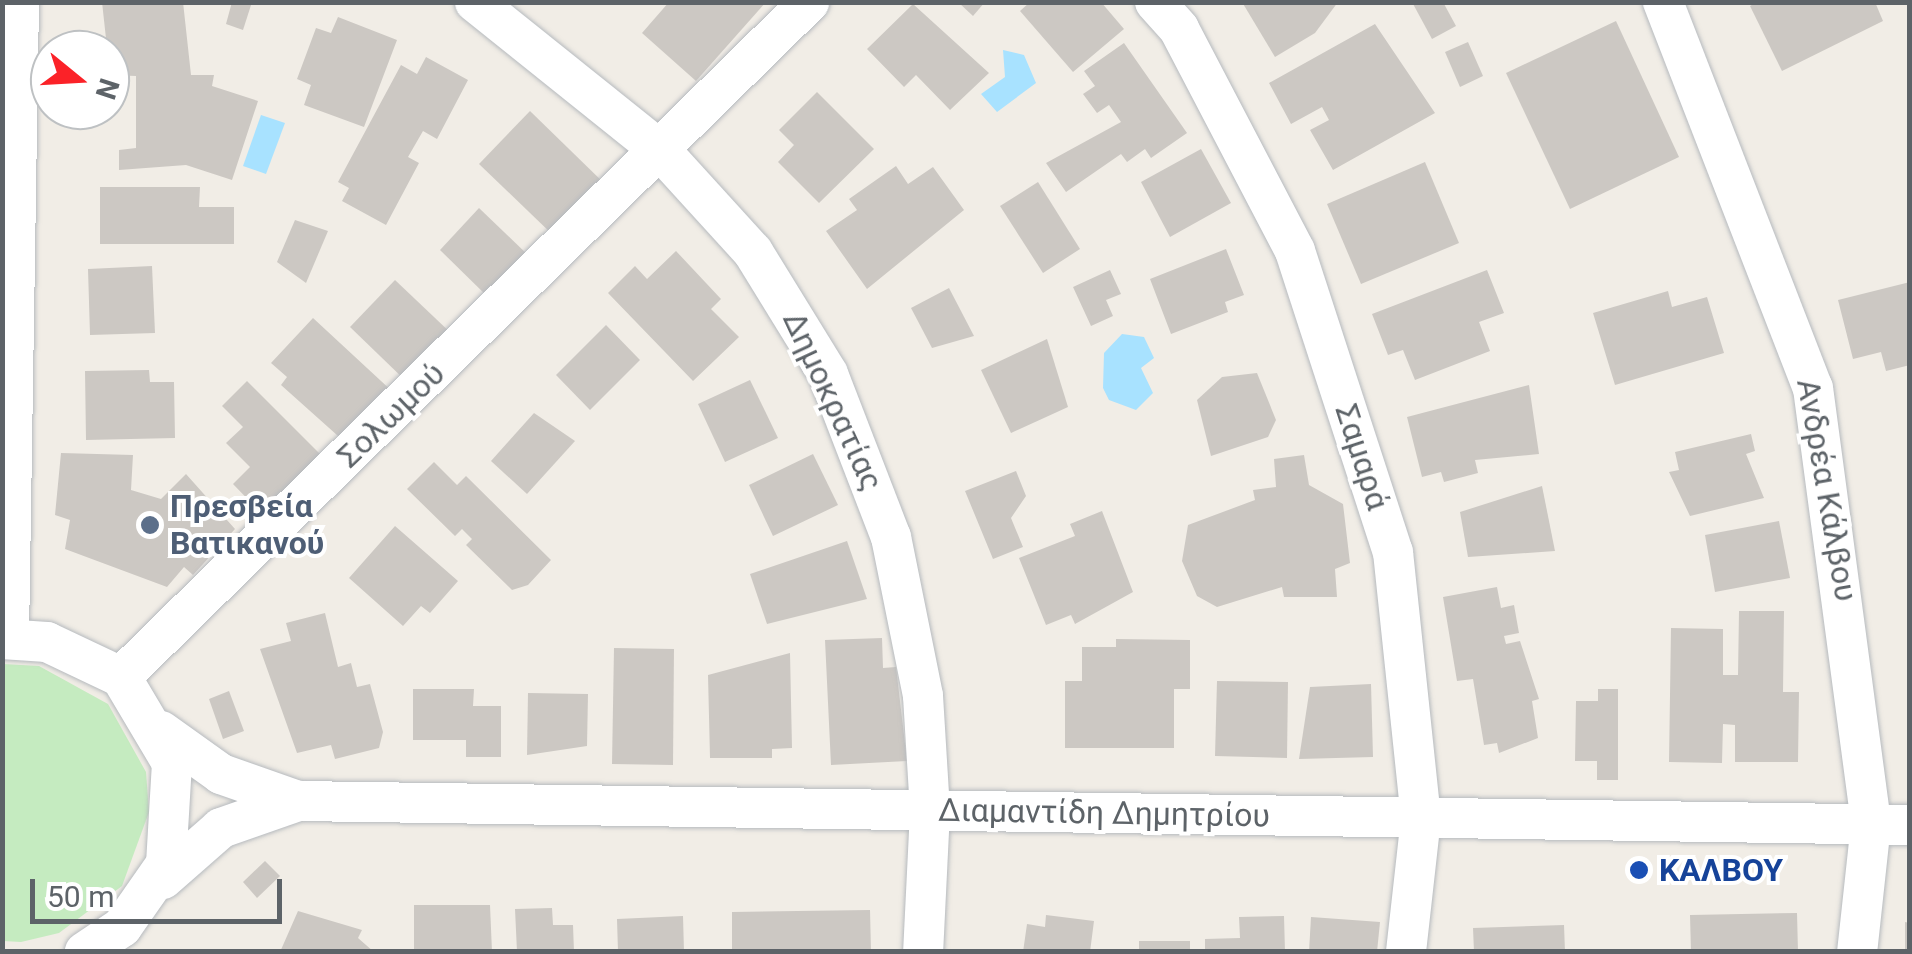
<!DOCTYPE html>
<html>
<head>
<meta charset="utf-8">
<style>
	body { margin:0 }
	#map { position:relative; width:1912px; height:954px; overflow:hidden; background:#f1ede6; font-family:Roboto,sans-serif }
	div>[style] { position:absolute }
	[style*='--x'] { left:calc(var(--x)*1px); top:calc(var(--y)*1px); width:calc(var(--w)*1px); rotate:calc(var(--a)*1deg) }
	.green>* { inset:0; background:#c5ebc0 }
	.water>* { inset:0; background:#a8e2ff }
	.building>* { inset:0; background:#ccc8c3 }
	.roads { filter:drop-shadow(0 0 2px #b6babe) drop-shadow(0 0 2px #b6babe) }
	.minor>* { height:40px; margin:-20px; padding:0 20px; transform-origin:20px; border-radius:20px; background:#fff }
	.dots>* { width:28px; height:28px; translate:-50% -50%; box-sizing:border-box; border:5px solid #fff; border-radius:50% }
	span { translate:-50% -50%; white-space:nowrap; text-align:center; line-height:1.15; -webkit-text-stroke:8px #fff; paint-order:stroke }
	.street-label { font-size:32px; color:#5d6368 }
	.service-label { font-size:32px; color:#4e5e75; font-weight:700 }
	.left { translate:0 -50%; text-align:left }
	.transit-label { font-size:32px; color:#164399; font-weight:700 }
	.frame { position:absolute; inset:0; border:5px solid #5d6368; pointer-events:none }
	.north { position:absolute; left:30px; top:30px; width:100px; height:100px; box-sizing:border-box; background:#fff; border:2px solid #bec1c3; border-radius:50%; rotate:108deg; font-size:28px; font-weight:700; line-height:40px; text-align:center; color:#5d6368 }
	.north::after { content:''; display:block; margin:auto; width:35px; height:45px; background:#fb2228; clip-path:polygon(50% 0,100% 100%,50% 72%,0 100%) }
	.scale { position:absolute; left:30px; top:879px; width:252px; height:45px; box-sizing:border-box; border:5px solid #5d6368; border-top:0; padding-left:12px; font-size:30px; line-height:35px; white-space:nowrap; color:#5d6368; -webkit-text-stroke:8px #fff; paint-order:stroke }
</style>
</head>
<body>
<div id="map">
	<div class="green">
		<i style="clip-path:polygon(3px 664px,39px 666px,108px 704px,146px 772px,149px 812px,122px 886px,59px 933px,21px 942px,3px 941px)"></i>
	</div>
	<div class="water">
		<i style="clip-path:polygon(1003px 50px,1024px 55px,1036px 83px,997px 112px,981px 94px,1005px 77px)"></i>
		<i style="clip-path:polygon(261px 115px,285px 123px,266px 174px,243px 166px)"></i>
		<i style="clip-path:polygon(1122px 334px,1144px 337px,1154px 358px,1141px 368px,1153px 393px,1136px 410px,1109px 400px,1103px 388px,1104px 353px)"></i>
	</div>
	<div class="building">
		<i style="clip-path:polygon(102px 2px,183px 2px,191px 75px,214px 75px,212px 86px,258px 101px,232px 180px,186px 165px,119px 170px,119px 150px,136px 148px,136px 76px,110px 75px)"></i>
		<i style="clip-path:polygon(232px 2px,252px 2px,243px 30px,226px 24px)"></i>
		<i style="clip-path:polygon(669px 2px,766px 2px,696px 81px,642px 33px)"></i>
		<i style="clip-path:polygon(958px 2px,985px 2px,973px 16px)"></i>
		<i style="clip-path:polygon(1030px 2px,1101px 2px,1124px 29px,1073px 72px,1020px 11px)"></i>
		<i style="clip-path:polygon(1242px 2px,1338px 2px,1315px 33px,1275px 57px)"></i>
		<i style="clip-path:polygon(1412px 2px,1443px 2px,1456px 26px,1432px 39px)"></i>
		<i style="clip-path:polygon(1757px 2px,1875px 2px,1883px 21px,1782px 71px,1750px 6px)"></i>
		<i style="clip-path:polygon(913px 4px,989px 73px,950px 110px,916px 75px,904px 87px,867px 49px)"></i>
		<i style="clip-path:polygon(338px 17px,397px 40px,364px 127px,304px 105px,311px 85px,297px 79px,316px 28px,331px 33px)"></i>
		<i style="clip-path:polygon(1616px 21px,1679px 157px,1570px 209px,1506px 73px)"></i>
		<i style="clip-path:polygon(1375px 24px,1435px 113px,1333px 170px,1310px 130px,1329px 120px,1322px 107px,1291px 124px,1269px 83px)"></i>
		<i style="clip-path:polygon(1468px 42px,1483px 76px,1460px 87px,1445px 52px)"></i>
		<i style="clip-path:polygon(1124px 43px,1187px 133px,1151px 158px,1145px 149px,1127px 162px,1121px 154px,1066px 192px,1046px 163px,1121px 122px,1109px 105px,1097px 113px,1083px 94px,1095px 86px,1084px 71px)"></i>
		<i style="clip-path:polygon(426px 57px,468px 80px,437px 139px,423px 131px,408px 157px,419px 163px,386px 225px,342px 201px,349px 188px,338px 182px,401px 65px,417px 74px)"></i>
		<i style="clip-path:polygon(817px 92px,874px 149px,819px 203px,778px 162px,794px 145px,779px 130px)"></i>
		<i style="clip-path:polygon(530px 111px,607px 186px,556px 238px,479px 164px)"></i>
		<i style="clip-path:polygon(1201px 149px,1231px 203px,1170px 237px,1141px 182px)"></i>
		<i style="clip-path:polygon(1425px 162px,1459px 243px,1361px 284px,1327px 204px)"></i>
		<i style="clip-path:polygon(896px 166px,908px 184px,933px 167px,964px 210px,867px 289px,826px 231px,857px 210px,849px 199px)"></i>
		<i style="clip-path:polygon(1038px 182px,1080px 249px,1043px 273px,1000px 206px)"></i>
		<i style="clip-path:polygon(100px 187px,200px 187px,199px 207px,234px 207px,234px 244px,100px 244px)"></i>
		<i style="clip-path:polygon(479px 208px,530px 257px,490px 299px,440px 250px)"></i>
		<i style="clip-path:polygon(295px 220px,328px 231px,306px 283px,277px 262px)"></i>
		<i style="clip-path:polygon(1226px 249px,1244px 295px,1225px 302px,1228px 312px,1171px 334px,1150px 279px)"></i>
		<i style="clip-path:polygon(676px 251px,721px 299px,711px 309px,739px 337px,693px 381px,608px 293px,635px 266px,647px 279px)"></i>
		<i style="clip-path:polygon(152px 266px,155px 333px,90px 335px,88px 269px)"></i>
		<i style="clip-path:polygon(1110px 270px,1121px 294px,1106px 300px,1113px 316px,1091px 326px,1073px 287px)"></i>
		<i style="clip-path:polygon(1487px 270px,1504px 313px,1479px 322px,1490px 351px,1415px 380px,1403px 350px,1388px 355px,1372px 314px)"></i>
		<i style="clip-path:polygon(395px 280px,454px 336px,409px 384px,350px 327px)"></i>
		<i style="clip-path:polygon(1910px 282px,1910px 365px,1886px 371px,1881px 352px,1853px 359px,1838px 300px)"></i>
		<i style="clip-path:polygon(949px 288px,974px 336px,932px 348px,911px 308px)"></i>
		<i style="clip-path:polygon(1668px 291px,1672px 307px,1707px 297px,1724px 353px,1615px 385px,1593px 313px)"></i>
		<i style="clip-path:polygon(313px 318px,394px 393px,347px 444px,281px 385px,287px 377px,271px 363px)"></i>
		<i style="clip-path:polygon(606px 325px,640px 360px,590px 410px,556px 375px)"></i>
		<i style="clip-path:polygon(1047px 339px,1068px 407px,1011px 433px,981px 370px)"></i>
		<i style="clip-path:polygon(149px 370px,150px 382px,174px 382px,175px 438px,86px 440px,85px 371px)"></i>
		<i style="clip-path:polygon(1257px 373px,1276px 420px,1268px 437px,1211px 456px,1197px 400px,1222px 377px)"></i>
		<i style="clip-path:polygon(750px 380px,778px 438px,725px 462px,698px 404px)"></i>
		<i style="clip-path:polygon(247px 381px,321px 455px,262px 514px,233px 484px,250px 467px,226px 443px,243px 427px,222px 406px)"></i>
		<i style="clip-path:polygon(1529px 385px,1539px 454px,1475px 460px,1478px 473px,1444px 482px,1441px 472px,1422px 477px,1407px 417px)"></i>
		<i style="clip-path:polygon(534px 413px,575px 441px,527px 494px,491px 461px)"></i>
		<i style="clip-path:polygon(1751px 434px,1755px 451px,1746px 454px,1764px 498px,1690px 516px,1669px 472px,1679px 470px,1675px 452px)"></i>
		<i style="clip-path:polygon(61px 453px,133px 455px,131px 490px,161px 499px,186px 474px,235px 529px,193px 575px,184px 567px,167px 587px,65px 549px,70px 520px,55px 515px)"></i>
		<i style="clip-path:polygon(813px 454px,838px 505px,773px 536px,749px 485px)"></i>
		<i style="clip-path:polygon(1304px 455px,1309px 485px,1343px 504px,1350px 563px,1335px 569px,1337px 597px,1284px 597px,1282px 587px,1217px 607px,1197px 596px,1182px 561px,1188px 525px,1255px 500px,1253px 490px,1276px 487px,1274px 459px)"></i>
		<i style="clip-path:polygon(434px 462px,457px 485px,466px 476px,551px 560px,528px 585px,512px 590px,466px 545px,472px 539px,462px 529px,455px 536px,407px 489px)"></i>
		<i style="clip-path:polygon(1016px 471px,1026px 496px,1011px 518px,1023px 547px,993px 559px,965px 491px)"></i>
		<i style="clip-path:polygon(1542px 486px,1555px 551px,1468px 557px,1460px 512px)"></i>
		<i style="clip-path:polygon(1102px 511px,1133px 592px,1075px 624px,1071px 615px,1046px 625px,1019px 558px,1075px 536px,1070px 524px)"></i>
		<i style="clip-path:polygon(1779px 521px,1790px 578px,1715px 592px,1705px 535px)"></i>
		<i style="clip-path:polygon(395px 526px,458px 581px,430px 613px,421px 606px,403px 626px,349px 578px)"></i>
		<i style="clip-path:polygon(847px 541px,867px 599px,767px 624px,750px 574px)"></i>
		<i style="clip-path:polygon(1497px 587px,1501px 608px,1514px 605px,1519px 633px,1504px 636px,1506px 644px,1520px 641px,1539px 699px,1532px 701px,1538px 738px,1499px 753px,1497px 743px,1484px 745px,1473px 679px,1457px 681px,1443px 597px)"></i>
		<i style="clip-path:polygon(1739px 611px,1784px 611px,1783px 692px,1799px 692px,1798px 762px,1735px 762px,1735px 725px,1723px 724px,1722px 763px,1669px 762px,1671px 628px,1723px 629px,1723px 675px,1738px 675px)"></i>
		<i style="clip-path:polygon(325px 613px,338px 667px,351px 663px,357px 687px,370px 684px,383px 732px,379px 748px,335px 759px,331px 745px,297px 753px,260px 649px,291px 641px,286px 623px)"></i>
		<i style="clip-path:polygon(882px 638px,883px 668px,896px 667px,907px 761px,831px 765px,825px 640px)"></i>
		<i style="clip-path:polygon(1116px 639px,1190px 640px,1190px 689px,1174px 689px,1174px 748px,1065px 748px,1065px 681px,1082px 681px,1082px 647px,1116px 647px)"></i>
		<i style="clip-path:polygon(614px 648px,674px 649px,673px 765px,612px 764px)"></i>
		<i style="clip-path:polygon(790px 653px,792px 748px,772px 749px,772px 758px,710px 758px,708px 675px)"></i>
		<i style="clip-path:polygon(1217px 681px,1288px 682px,1287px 758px,1215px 756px)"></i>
		<i style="clip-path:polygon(1371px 684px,1373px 757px,1299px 759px,1310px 687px)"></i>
		<i style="clip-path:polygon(413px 689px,474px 689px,473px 706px,501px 706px,501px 757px,466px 757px,466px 740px,413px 740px)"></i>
		<i style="clip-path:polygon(1598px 689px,1618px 689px,1618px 780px,1597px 780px,1597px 761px,1575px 761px,1576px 701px,1598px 701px)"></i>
		<i style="clip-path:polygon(229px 691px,244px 731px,223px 739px,209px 699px)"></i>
		<i style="clip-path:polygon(528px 693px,588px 694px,587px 746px,527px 755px)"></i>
		<i style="clip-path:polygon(265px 861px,280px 876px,257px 898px,243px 882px)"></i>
		<i style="clip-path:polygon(414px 905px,490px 905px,492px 952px,414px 952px)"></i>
		<i style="clip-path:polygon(552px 908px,553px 925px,573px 925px,574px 952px,517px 952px,515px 909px)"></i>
		<i style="clip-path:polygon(870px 910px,871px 952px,732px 952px,732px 912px)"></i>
		<i style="clip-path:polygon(298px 911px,362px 930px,358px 938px,374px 952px,280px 952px)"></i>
		<i style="clip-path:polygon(1797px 913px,1798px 952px,1691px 952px,1690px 915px)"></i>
		<i style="clip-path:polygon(1046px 915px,1094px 921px,1090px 952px,1023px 952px,1027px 924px,1045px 927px)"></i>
		<i style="clip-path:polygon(683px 916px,684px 952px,618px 952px,617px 919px)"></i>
		<i style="clip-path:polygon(1284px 916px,1285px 952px,1205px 952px,1205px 939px,1240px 938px,1239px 917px)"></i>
		<i style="clip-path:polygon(1311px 917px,1380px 922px,1377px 952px,1309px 952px)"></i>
		<i style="clip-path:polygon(1905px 922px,1910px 923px,1910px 952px,1905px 952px)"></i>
		<i style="clip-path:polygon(1564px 925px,1565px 952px,1474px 952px,1473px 928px)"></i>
		<i style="clip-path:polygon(1139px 941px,1190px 941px,1190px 952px,1139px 952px)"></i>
	</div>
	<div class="roads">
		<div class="minor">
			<i style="--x:475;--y:2;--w:240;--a:38.7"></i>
			<i style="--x:662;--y:152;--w:135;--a:47.7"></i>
			<i style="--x:753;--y:252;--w:143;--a:58.4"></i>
			<i style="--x:828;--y:374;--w:175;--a:68.9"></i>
			<i style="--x:891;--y:537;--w:162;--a:78.6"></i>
			<i style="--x:923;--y:696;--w:115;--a:86.5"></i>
			<i style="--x:930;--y:811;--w:141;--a:92.8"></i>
			<i style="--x:1155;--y:2;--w:36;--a:48"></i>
			<i style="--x:1179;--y:29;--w:250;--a:62.4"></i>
			<i style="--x:1295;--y:251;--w:317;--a:72"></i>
			<i style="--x:1393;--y:552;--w:267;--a:84"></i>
			<i style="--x:1421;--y:818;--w:135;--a:96.4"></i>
			<i style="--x:1663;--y:2;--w:414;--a:68.8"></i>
			<i style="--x:1813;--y:388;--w:440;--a:82.4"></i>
			<i style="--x:1871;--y:824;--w:129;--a:96.2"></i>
			<i style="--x:9;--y:638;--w:636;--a:-89.1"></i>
			<i style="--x:2;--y:639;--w:45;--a:3.8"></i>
			<i style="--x:47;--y:642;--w:82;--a:25.3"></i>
			<i style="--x:121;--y:677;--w:100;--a:59.3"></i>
			<i style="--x:172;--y:763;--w:101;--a:93.4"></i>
			<i style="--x:166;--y:864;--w:77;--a:124.9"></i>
			<i style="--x:122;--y:927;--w:45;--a:146"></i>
			<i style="--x:121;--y:677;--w:964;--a:-44.45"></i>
			<i style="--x:161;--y:731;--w:74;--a:35.6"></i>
			<i style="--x:221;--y:774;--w:82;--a:19.3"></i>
			<i style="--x:298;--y:801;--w:1612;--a:0.85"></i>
			<i style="--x:163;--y:879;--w:77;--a:-41.3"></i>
			<i style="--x:221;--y:828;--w:82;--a:-19.3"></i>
		</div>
	</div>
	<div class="dots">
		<i style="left:150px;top:525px;background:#5c6f8a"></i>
		<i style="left:1639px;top:870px;background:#1a4fb4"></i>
	</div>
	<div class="street-label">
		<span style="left:833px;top:401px;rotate:65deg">Δημοκρατίας</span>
		<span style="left:391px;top:415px;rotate:-44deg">Σολωμού</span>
		<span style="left:1362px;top:457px;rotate:72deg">Σαμαρά</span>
		<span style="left:1827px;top:490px;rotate:80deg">Ανδρέα Κάλβου</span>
		<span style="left:1104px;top:813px;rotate:1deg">Διαμαντίδη Δημητρίου</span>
	</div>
	<div class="service-label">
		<span class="left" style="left:170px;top:525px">Πρεσβεία<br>Βατικανού</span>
	</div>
	<div class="transit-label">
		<span class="left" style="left:1659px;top:870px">ΚΑΛΒΟΥ</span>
	</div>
	<div class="frame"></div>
	<div class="north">N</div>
	<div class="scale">50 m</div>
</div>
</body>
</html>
